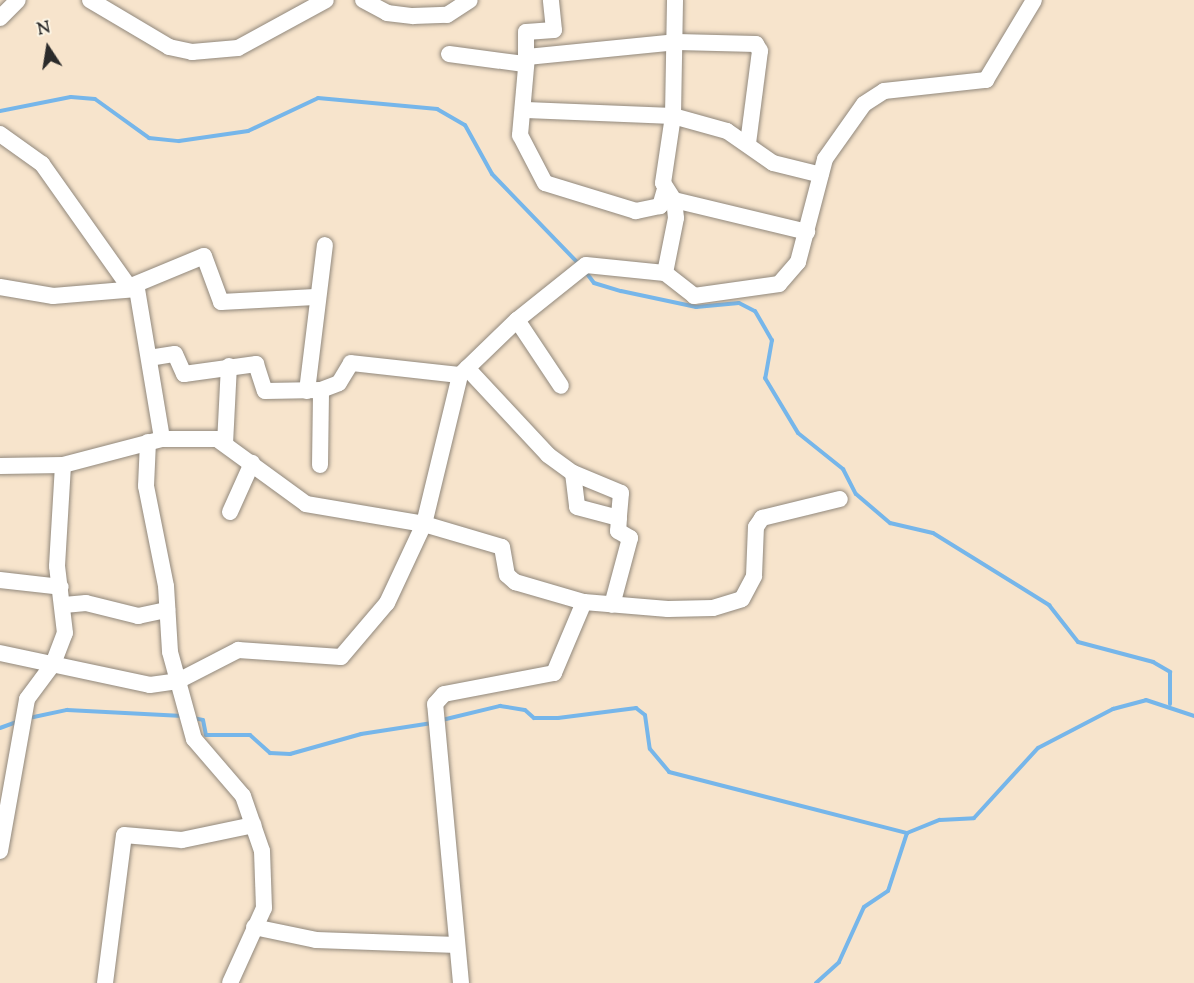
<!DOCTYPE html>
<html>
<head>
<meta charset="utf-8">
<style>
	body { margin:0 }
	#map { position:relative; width:1194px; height:983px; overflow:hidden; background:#f7e4cc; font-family:"Sorts Mill Goudy",serif }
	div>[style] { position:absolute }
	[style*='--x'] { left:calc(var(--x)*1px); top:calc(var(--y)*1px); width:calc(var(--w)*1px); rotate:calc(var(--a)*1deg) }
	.stream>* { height:4px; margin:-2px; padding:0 2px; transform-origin:2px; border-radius:2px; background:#76b6ea }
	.roads { filter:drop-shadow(0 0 2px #91887c) drop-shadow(0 0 2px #91887c) }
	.minor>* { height:16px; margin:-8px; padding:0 8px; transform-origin:8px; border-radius:8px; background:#fff }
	span { translate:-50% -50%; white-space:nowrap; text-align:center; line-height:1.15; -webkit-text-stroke:4.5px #fcf5e5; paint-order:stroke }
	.north { position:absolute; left:18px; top:18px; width:60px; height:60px; -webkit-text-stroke:4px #fcf5e5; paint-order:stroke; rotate:348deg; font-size:16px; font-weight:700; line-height:24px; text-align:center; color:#2b2b2b }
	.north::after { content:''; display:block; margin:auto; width:21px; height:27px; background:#2b2b2b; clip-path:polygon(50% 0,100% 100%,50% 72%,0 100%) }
</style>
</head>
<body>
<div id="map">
	<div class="stream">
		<i style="--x:0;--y:111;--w:72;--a:-11.2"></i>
		<i style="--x:71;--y:97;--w:24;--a:5"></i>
		<i style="--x:95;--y:99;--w:67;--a:35.8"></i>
		<i style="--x:149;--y:138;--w:30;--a:6"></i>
		<i style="--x:179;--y:141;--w:70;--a:-8.2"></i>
		<i style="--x:248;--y:131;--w:77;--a:-25.2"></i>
		<i style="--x:318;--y:98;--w:120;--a:5.3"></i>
		<i style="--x:437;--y:109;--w:32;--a:30"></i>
		<i style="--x:465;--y:125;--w:56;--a:61.1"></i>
		<i style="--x:492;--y:174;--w:127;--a:46"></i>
		<i style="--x:585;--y:271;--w:15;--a:53"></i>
		<i style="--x:594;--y:283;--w:28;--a:17"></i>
		<i style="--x:621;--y:291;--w:77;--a:12"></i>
		<i style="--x:696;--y:307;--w:43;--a:-5.3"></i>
		<i style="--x:739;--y:303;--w:18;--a:27"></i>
		<i style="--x:755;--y:311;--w:34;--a:60"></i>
		<i style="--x:772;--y:340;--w:39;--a:100"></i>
		<i style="--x:765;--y:378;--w:64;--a:59"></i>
		<i style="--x:798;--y:433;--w:58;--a:38.7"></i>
		<i style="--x:843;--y:469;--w:28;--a:63"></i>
		<i style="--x:856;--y:494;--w:45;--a:40.5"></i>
		<i style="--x:890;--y:523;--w:44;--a:13.1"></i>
		<i style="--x:933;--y:533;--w:137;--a:31.8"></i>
		<i style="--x:1049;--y:605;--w:47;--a:51.9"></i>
		<i style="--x:1078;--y:642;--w:78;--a:14.9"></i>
		<i style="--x:1153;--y:662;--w:20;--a:30"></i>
		<i style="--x:1170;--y:672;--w:32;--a:90"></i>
		<i style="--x:29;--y:718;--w:39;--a:-12"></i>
		<i style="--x:67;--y:710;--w:116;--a:3"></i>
		<i style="--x:193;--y:718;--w:10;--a:11"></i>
		<i style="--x:203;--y:720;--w:15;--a:79"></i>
		<i style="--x:206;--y:735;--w:44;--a:0"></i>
		<i style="--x:250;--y:735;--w:27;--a:42"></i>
		<i style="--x:270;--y:753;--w:20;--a:3"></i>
		<i style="--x:290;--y:754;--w:74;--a:-15.7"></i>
		<i style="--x:361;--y:734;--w:72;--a:-8.8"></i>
		<i style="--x:442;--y:720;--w:60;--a:-13.6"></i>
		<i style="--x:500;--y:706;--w:25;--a:9"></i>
		<i style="--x:525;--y:710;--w:12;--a:42"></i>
		<i style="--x:534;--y:718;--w:24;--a:0"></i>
		<i style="--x:558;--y:718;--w:79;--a:-7.3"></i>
		<i style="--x:636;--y:708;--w:11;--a:38"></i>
		<i style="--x:645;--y:715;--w:34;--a:82"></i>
		<i style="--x:650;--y:749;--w:30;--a:50"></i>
		<i style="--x:669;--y:772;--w:246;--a:14.4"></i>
		<i style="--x:0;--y:728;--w:20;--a:-20"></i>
		<i style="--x:816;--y:983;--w:31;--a:-42"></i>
		<i style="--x:839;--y:962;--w:60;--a:-65.6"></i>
		<i style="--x:864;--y:907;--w:29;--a:-34"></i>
		<i style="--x:888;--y:891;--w:61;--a:-71.9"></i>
		<i style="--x:907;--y:833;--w:35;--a:-22"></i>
		<i style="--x:940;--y:820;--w:34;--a:-3"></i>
		<i style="--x:974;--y:818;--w:95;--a:-47.6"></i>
		<i style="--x:1038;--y:748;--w:85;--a:-27.5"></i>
		<i style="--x:1113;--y:709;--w:34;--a:-15"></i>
		<i style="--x:1146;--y:700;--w:51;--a:18.4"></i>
	</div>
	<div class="roads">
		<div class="minor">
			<i style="--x:90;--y:0;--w:92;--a:30.7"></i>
			<i style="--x:169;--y:47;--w:24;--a:12"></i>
			<i style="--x:192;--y:52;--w:46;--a:-5"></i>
			<i style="--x:238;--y:48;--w:100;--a:-28.6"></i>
			<i style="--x:363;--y:0;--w:27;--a:28"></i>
			<i style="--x:387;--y:13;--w:26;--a:7"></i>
			<i style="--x:413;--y:16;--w:34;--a:-2"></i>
			<i style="--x:447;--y:15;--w:27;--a:-33"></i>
			<i style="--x:0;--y:18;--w:25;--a:-45"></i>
			<i style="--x:449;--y:54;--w:76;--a:7.6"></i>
			<i style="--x:526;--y:58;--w:26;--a:-90"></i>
			<i style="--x:526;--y:32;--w:28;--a:-4"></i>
			<i style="--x:554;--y:30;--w:30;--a:-96"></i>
			<i style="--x:526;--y:110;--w:147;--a:2.3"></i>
			<i style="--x:673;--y:116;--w:56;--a:15.5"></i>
			<i style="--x:727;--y:131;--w:56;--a:34.8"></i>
			<i style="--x:773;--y:163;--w:49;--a:14"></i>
			<i style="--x:0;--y:134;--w:52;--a:35.5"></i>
			<i style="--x:42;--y:164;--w:151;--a:54.7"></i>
			<i style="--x:129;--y:287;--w:81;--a:-22.5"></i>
			<i style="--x:204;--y:256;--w:49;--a:69.7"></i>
			<i style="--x:221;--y:302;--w:94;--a:-3"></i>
			<i style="--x:665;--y:189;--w:18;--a:106"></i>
			<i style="--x:660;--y:206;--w:25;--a:168"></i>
			<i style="--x:636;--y:211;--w:95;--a:-162.9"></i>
			<i style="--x:545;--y:183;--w:54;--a:-117.5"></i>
			<i style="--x:520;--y:135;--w:78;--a:-84.9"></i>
			<i style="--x:527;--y:57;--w:151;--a:-5.7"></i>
			<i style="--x:677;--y:42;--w:79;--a:1.5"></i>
			<i style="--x:756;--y:44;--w:8;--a:60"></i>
			<i style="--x:760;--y:51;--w:94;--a:97.4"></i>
			<i style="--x:674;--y:200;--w:137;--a:13.5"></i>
			<i style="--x:665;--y:273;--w:37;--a:38"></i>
			<i style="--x:694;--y:296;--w:86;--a:-8"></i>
			<i style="--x:779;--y:284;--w:29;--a:-49"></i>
			<i style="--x:798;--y:262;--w:106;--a:-75.3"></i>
			<i style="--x:825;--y:159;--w:67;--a:-54.7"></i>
			<i style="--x:864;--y:104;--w:24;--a:-33"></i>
			<i style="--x:884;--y:91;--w:103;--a:-6.2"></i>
			<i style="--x:986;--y:80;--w:93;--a:-59"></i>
			<i style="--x:0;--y:287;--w:54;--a:9.6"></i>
			<i style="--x:53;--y:296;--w:84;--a:-4.8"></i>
			<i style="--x:137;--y:289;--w:152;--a:80.5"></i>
			<i style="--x:517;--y:320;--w:79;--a:56.3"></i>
			<i style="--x:149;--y:358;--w:26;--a:-9"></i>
			<i style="--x:175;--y:354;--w:22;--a:66"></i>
			<i style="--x:184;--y:374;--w:73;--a:-7.9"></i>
			<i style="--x:256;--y:364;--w:28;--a:72"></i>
			<i style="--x:265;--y:391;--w:56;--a:-1"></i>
			<i style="--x:467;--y:368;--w:119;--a:47"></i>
			<i style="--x:548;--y:455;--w:31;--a:36"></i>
			<i style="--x:573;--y:473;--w:34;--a:83"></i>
			<i style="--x:577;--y:507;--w:43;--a:14.7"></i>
			<i style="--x:619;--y:518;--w:13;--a:94"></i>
			<i style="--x:618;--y:531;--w:14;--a:30"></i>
			<i style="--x:630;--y:538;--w:69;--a:105"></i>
			<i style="--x:307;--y:391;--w:147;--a:-83"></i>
			<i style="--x:148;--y:442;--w:44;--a:92.6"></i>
			<i style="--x:146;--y:486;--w:102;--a:78.7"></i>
			<i style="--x:166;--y:586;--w:66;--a:86.5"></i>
			<i style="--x:170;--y:652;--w:90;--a:74.6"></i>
			<i style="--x:194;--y:739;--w:75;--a:49.3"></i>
			<i style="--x:243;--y:796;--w:58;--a:70.9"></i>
			<i style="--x:262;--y:851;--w:57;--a:88"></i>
			<i style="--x:264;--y:908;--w:82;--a:114.4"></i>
			<i style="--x:225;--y:444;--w:78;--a:-87.1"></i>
			<i style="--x:320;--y:465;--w:75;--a:-89.2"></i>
			<i style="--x:321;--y:390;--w:19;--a:-21"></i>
			<i style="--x:339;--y:383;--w:23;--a:-59"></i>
			<i style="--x:351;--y:363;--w:110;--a:6.3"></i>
			<i style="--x:0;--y:466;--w:63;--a:-0.9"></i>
			<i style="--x:63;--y:465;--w:102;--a:-14.7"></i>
			<i style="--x:162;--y:439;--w:55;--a:0"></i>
			<i style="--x:217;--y:439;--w:110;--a:36.1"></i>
			<i style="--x:306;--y:504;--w:120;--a:9.6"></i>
			<i style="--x:424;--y:524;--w:81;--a:16.4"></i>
			<i style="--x:502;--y:547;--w:28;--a:80"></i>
			<i style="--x:507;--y:575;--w:11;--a:41"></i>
			<i style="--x:515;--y:582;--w:72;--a:16.2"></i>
			<i style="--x:584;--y:602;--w:84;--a:4.8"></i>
			<i style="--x:668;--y:609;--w:45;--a:-1.3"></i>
			<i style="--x:713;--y:608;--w:30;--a:-17"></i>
			<i style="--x:742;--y:599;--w:26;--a:-62"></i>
			<i style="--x:754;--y:576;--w:49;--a:-87.7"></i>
			<i style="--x:756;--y:527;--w:11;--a:-56"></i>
			<i style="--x:762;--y:518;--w:80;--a:-13.7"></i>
			<i style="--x:573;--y:473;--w:52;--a:22.6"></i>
			<i style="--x:621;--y:493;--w:25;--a:95"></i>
			<i style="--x:230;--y:512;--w:54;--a:-65.8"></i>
			<i style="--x:0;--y:580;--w:61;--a:6.5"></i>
			<i style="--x:64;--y:605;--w:22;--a:-5"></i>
			<i style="--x:86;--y:603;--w:54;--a:14"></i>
			<i style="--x:138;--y:616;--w:30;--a:-12"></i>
			<i style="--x:0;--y:653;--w:153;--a:12"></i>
			<i style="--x:150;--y:685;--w:28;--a:-8"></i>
			<i style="--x:178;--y:681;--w:68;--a:-27.3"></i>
			<i style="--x:238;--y:650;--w:103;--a:3.9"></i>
			<i style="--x:341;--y:657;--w:71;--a:-49.6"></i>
			<i style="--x:387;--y:603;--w:87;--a:-64.9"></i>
			<i style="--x:424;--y:524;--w:153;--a:-76.4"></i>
			<i style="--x:460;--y:375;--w:79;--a:-44"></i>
			<i style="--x:517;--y:320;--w:88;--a:-38.6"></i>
			<i style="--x:586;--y:265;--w:79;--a:5.8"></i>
			<i style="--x:665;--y:273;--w:56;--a:-78.7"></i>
			<i style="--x:676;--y:218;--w:18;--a:-96"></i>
			<i style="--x:674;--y:200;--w:20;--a:-123"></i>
			<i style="--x:663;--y:183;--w:68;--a:-81.5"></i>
			<i style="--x:673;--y:116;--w:116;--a:-89"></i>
			<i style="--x:0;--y:851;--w:154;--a:-79.9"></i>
			<i style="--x:27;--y:699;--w:44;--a:-53.4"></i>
			<i style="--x:53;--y:664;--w:33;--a:-69"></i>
			<i style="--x:65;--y:633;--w:67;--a:-96.8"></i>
			<i style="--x:57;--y:566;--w:101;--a:-86.6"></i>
			<i style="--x:254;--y:927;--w:63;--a:11.8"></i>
			<i style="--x:316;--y:940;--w:141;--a:2"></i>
			<i style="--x:105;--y:983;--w:149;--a:-82.7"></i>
			<i style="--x:124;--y:835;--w:58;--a:4.9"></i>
			<i style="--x:182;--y:840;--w:73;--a:-11.9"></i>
			<i style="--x:461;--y:983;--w:280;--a:-95.3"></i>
			<i style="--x:435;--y:704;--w:13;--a:-48"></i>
			<i style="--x:444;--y:694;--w:112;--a:-10.8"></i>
			<i style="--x:554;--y:673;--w:77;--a:-67.1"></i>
		</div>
	</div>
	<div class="north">N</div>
</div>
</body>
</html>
